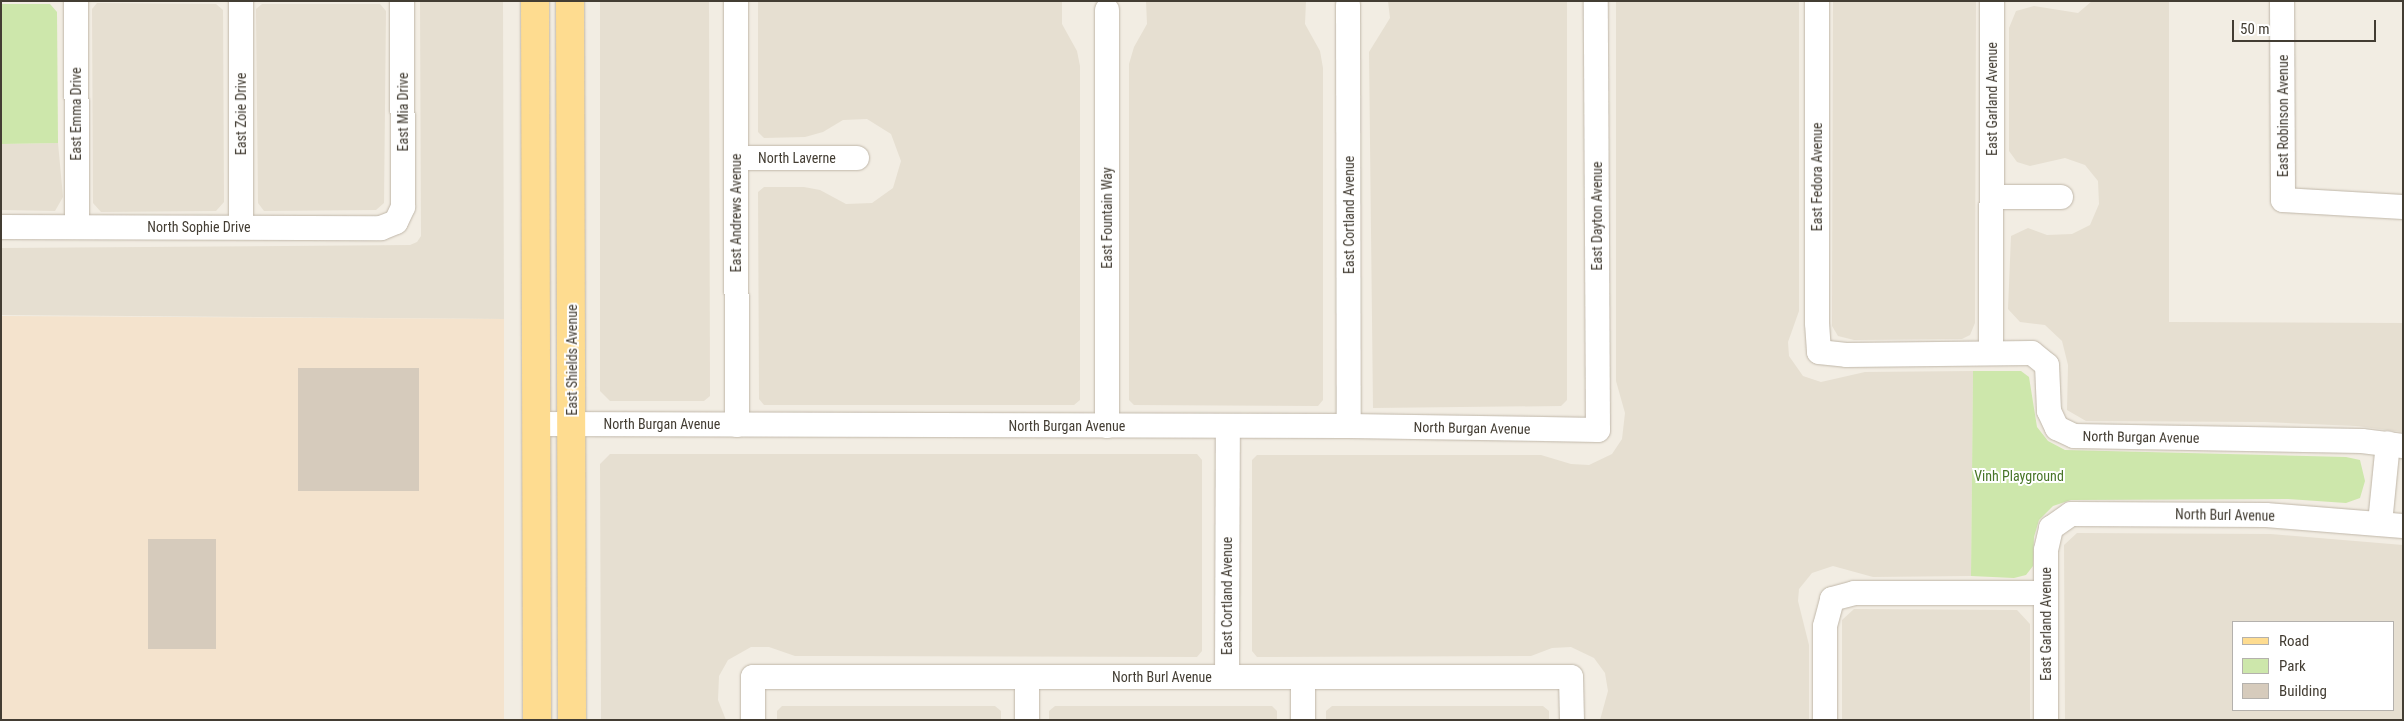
<!DOCTYPE html>
<html>
<head>
<meta charset="utf-8">
<style>
	body { margin:0 }
	#map { position:relative; width:2404px; height:721px; overflow:hidden; background:#f2ede3; font-family:"Roboto Condensed",sans-serif }
	div>[style] { position:absolute }
	[style*='--x'] { left:calc(var(--x)*1px); top:calc(var(--y)*1px); width:calc(var(--w)*1px); rotate:calc(var(--a)*1deg) }
	.residential>* { inset:0; background:#e6dfd1 }
	.commercial>* { inset:0; background:#f4e3cd }
	.green>* { inset:0; background:#cde7ab }
	.building>* { inset:0; background:#d6cbbc }
	.roads { filter:drop-shadow(0 0 1px #c0b7a9) drop-shadow(0 0 1px #c0b7a9) }
	.minor>* { height:24px; margin:-12px; padding:0 12px; transform-origin:12px; border-radius:12px; background:#fff }
	.major>* { height:28px; margin:-14px; padding:0 14px; transform-origin:14px; border-radius:14px; background:#fedc90 }
	span { translate:-50% -50%; white-space:nowrap; text-align:center; line-height:1.15; -webkit-text-stroke:4px #fff; paint-order:stroke }
	.street-label { font-size:14px; color:#433d33 }
	.park-label { font-size:14px; color:#477527 }
	.frame { position:absolute; inset:0; border:2px solid #433d33; pointer-events:none }
	.legend { position:absolute; left:2232px; top:621px; width:162px; height:90px; box-sizing:border-box; background:#fff; border:1px solid #b4b1ad; margin:0; padding:6px 9px; list-style:none; font-size:15px; color:#433d33 }
	.legend li { display:flex; align-items:center; gap:10px; height:25px }
	.legend b { width:25px; border:1px solid #b4b1ad }
	.scale { position:absolute; left:2232px; top:20px; width:144px; height:22px; box-sizing:border-box; border:2px solid #433d33; border-top:0; padding-left:6px; font-size:15px; line-height:18px; white-space:nowrap; color:#433d33; -webkit-text-stroke:4px #fff; paint-order:stroke }
</style>
</head>
<body>
<div id="map">
	<div class="residential">
		<i style="clip-path:polygon(420px 1px,503px 1px,504px 319px,1px 315px,1px 248px,410px 245px,417px 242px,421px 236px)"></i>
		<i style="clip-path:polygon(600px 1px,709px 1px,710px 396px,704px 401px,610px 401px,600px 391px)"></i>
		<i style="clip-path:polygon(758px 1px,1062px 1px,1062px 24px,1077px 51px,1080px 66px,1080px 400px,1074px 405px,764px 405px,759px 399px,758px 192px,764px 187px,804px 187px,820px 190px,846px 204px,872px 203px,893px 188px,901px 161px,891px 134px,867px 119px,843px 120px,823px 132px,805px 137px,764px 138px,758px 132px)"></i>
		<i style="clip-path:polygon(1146px 1px,1306px 1px,1305px 24px,1320px 51px,1323px 68px,1323px 400px,1318px 406px,1134px 405px,1129px 400px,1129px 64px,1134px 47px,1147px 24px)"></i>
		<i style="clip-path:polygon(1388px 1px,1567px 1px,1567px 400px,1561px 406px,1373px 408px,1369px 52px,1390px 18px)"></i>
		<i style="clip-path:polygon(1616px 1px,1799px 1px,1799px 311px,1788px 342px,1789px 356px,1803px 376px,1821px 382px,1865px 372px,1973px 371px,1971px 576px,1873px 577px,1833px 566px,1812px 573px,1799px 589px,1798px 601px,1809px 645px,1809px 720px,1600px 720px,1608px 691px,1605px 673px,1594px 658px,1571px 647px,1552px 648px,1531px 656px,1257px 657px,1252px 651px,1252px 460px,1257px 455px,1541px 455px,1571px 464px,1589px 465px,1612px 454px,1622px 439px,1625px 413px,1616px 381px)"></i>
		<i style="clip-path:polygon(1833px 1px,1976px 1px,1975px 323px,1970px 335px,1962px 339px,1854px 340px,1838px 336px,1832px 326px)"></i>
		<i style="clip-path:polygon(2092px 1px,2169px 1px,2169px 322px,2403px 323px,2403px 432px,2356px 426px,2265px 422px,2086px 421px,2067px 410px,2068px 365px,2062px 341px,2045px 325px,2020px 322px,2008px 309px,2011px 236px,2028px 228px,2047px 235px,2072px 234px,2090px 225px,2099px 204px,2098px 181px,2085px 165px,2065px 158px,2030px 166px,2017px 162px,2009px 151px,2009px 28px,2016px 11px,2034px 6px,2078px 13px)"></i>
		<i style="clip-path:polygon(97px 3px,216px 4px,223px 10px,224px 202px,216px 211px,101px 212px,93px 203px,92px 9px)"></i>
		<i style="clip-path:polygon(262px 4px,380px 4px,386px 11px,384px 203px,376px 210px,264px 211px,258px 203px,256px 9px)"></i>
		<i style="clip-path:polygon(58px 143px,63px 197px,55px 211px,1px 210px,1px 144px)"></i>
		<i style="clip-path:polygon(610px 454px,1197px 454px,1202px 460px,1202px 651px,1197px 657px,830px 656px,795px 656px,769px 647px,751px 647px,728px 660px,719px 676px,718px 700px,726px 720px,601px 720px,600px 464px)"></i>
		<i style="clip-path:polygon(evenodd,2077px 533px,2271px 534px,2403px 545px,2403px 720px,2065px 720px,2064px 545px,2077px 533px,2393px 622px,2393px 710px,2233px 710px,2233px 622px,2393px 622px)"></i>
		<i style="clip-path:polygon(1854px 609px,2017px 610px,2030px 624px,2030px 720px,1842px 720px,1842px 620px)"></i>
		<i style="clip-path:polygon(782px 706px,995px 706px,1001px 711px,1001px 720px,777px 720px,777px 711px)"></i>
		<i style="clip-path:polygon(1055px 706px,1272px 706px,1277px 711px,1277px 720px,1049px 720px,1049px 711px)"></i>
		<i style="clip-path:polygon(1332px 706px,1543px 706px,1549px 711px,1549px 720px,1326px 720px,1326px 711px)"></i>
	</div>
	<div class="commercial">
		<i style="clip-path:polygon(1px 316px,504px 319px,504px 720px,1px 720px)"></i>
	</div>
	<div class="green">
		<i style="clip-path:polygon(1px 4px,50px 4px,57px 12px,58px 143px,1px 144px)"></i>
		<i style="clip-path:polygon(1973px 371px,2021px 371px,2029px 377px,2037px 427px,2048px 441px,2065px 450px,2346px 457px,2360px 460px,2365px 481px,2360px 498px,2346px 503px,2288px 499px,2071px 500px,2053px 506px,2039px 520px,2034px 537px,2033px 566px,2026px 575px,2014px 578px,1971px 576px)"></i>
	</div>
	<div class="building">
		<i style="clip-path:polygon(298px 368px,419px 368px,419px 491px,298px 491px)"></i>
		<i style="clip-path:polygon(148px 539px,216px 539px,216px 649px,148px 649px)"></i>
	</div>
	<div class="roads">
		<div class="minor">
			<i style="--x:76;--y:1;--w:226;--a:89.7"></i>
			<i style="--x:241;--y:1;--w:226;--a:90"></i>
			<i style="--x:736;--y:1;--w:424;--a:89.9"></i>
			<i style="--x:1817;--y:1;--w:322;--a:90"></i>
			<i style="--x:1817;--y:323;--w:29;--a:86"></i>
			<i style="--x:1819;--y:352;--w:27;--a:6"></i>
			<i style="--x:1846;--y:355;--w:186;--a:-0.6"></i>
			<i style="--x:2032;--y:353;--w:19;--a:39"></i>
			<i style="--x:2047;--y:365;--w:46;--a:87.5"></i>
			<i style="--x:2049;--y:411;--w:19;--a:65"></i>
			<i style="--x:2057;--y:428;--w:19;--a:25"></i>
			<i style="--x:2074;--y:436;--w:288;--a:1"></i>
			<i style="--x:2362;--y:441;--w:41;--a:7"></i>
			<i style="--x:2282;--y:1;--w:199;--a:89.7"></i>
			<i style="--x:2283;--y:200;--w:120;--a:3.3"></i>
			<i style="--x:1348;--y:5;--w:421;--a:89.9"></i>
			<i style="--x:736;--y:158;--w:121;--a:0"></i>
			<i style="--x:1992;--y:197;--w:69;--a:0"></i>
			<i style="--x:1;--y:227;--w:380;--a:0.2"></i>
			<i style="--x:381;--y:228;--w:16;--a:-22"></i>
			<i style="--x:396;--y:222;--w:17;--a:-65"></i>
			<i style="--x:403;--y:207;--w:206;--a:-90.3"></i>
			<i style="--x:1991;--y:352;--w:351;--a:-89.8"></i>
			<i style="--x:536;--y:424;--w:813;--a:0.14"></i>
			<i style="--x:1349;--y:426;--w:249;--a:0.9"></i>
			<i style="--x:1598;--y:430;--w:429;--a:-90.3"></i>
			<i style="--x:1107;--y:426;--w:416;--a:-90"></i>
			<i style="--x:2380;--y:523;--w:80;--a:-84.3"></i>
			<i style="--x:1027;--y:677;--w:43;--a:90"></i>
			<i style="--x:1227;--y:677;--w:251;--a:-89.8"></i>
			<i style="--x:1303;--y:677;--w:43;--a:90"></i>
			<i style="--x:753;--y:720;--w:43;--a:-90"></i>
			<i style="--x:753;--y:677;--w:818;--a:0"></i>
			<i style="--x:1571;--y:677;--w:43;--a:88.7"></i>
			<i style="--x:1825;--y:720;--w:94;--a:-90"></i>
			<i style="--x:1825;--y:626;--w:28;--a:-75"></i>
			<i style="--x:1832;--y:599;--w:23;--a:-15"></i>
			<i style="--x:1854;--y:593;--w:192;--a:0"></i>
			<i style="--x:2046;--y:720;--w:170;--a:-90"></i>
			<i style="--x:2046;--y:550;--w:23;--a:-77"></i>
			<i style="--x:2051;--y:528;--w:24;--a:-35"></i>
			<i style="--x:2071;--y:514;--w:195;--a:0.3"></i>
			<i style="--x:2266;--y:515;--w:137;--a:4.6"></i>
		</div>
		<div class="major">
			<i style="--x:535;--y:1;--w:719;--a:89.84"></i>
			<i style="--x:570;--y:1;--w:719;--a:89.84"></i>
		</div>
	</div>
	<div class="street-label">
		<span style="left:1992px;top:99px;rotate:-90deg">East Garland Avenue</span>
		<span style="left:403px;top:112px;rotate:-90deg">East Mia Drive</span>
		<span style="left:76px;top:114px;rotate:-90deg">East Emma Drive</span>
		<span style="left:241px;top:114px;rotate:-90deg">East Zoie Drive</span>
		<span style="left:2283px;top:116px;rotate:-90deg">East Robinson Avenue</span>
		<span style="left:797px;top:158px">North Laverne</span>
		<span style="left:1817px;top:177px;rotate:-90deg">East Fedora Avenue</span>
		<span style="left:736px;top:213px;rotate:-90deg">East Andrews Avenue</span>
		<span style="left:1349px;top:215px;rotate:-90deg">East Cortland Avenue</span>
		<span style="left:1597px;top:216px;rotate:-90deg">East Dayton Avenue</span>
		<span style="left:1107px;top:218px;rotate:-90deg">East Fountain Way</span>
		<span style="left:199px;top:227px">North Sophie Drive</span>
		<span style="left:572px;top:360px;rotate:-90deg">East Shields Avenue</span>
		<span style="left:662px;top:424px">North Burgan Avenue</span>
		<span style="left:1067px;top:426px">North Burgan Avenue</span>
		<span style="left:1472px;top:428px;rotate:1deg">North Burgan Avenue</span>
		<span style="left:2141px;top:437px;rotate:1deg">North Burgan Avenue</span>
		<span style="left:2225px;top:515px;rotate:1deg">North Burl Avenue</span>
		<span style="left:1227px;top:596px;rotate:-90deg">East Cortland Avenue</span>
		<span style="left:2046px;top:624px;rotate:-90deg">East Garland Avenue</span>
		<span style="left:1162px;top:677px">North Burl Avenue</span>
	</div>
	<div class="park-label">
		<span style="left:2019px;top:476px">Vinh Playground</span>
	</div>
	<div class="frame"></div>
	<ul class="legend">
	<li><b style="height:6px;background:#fedc90"></b>Road</li>
	<li><b style="height:14px;background:#cde7ab"></b>Park</li>
	<li><b style="height:14px;background:#d6cbbc"></b>Building</li>
	</ul>
	<div class="scale">50 m</div>
</div>
</body>
</html>
